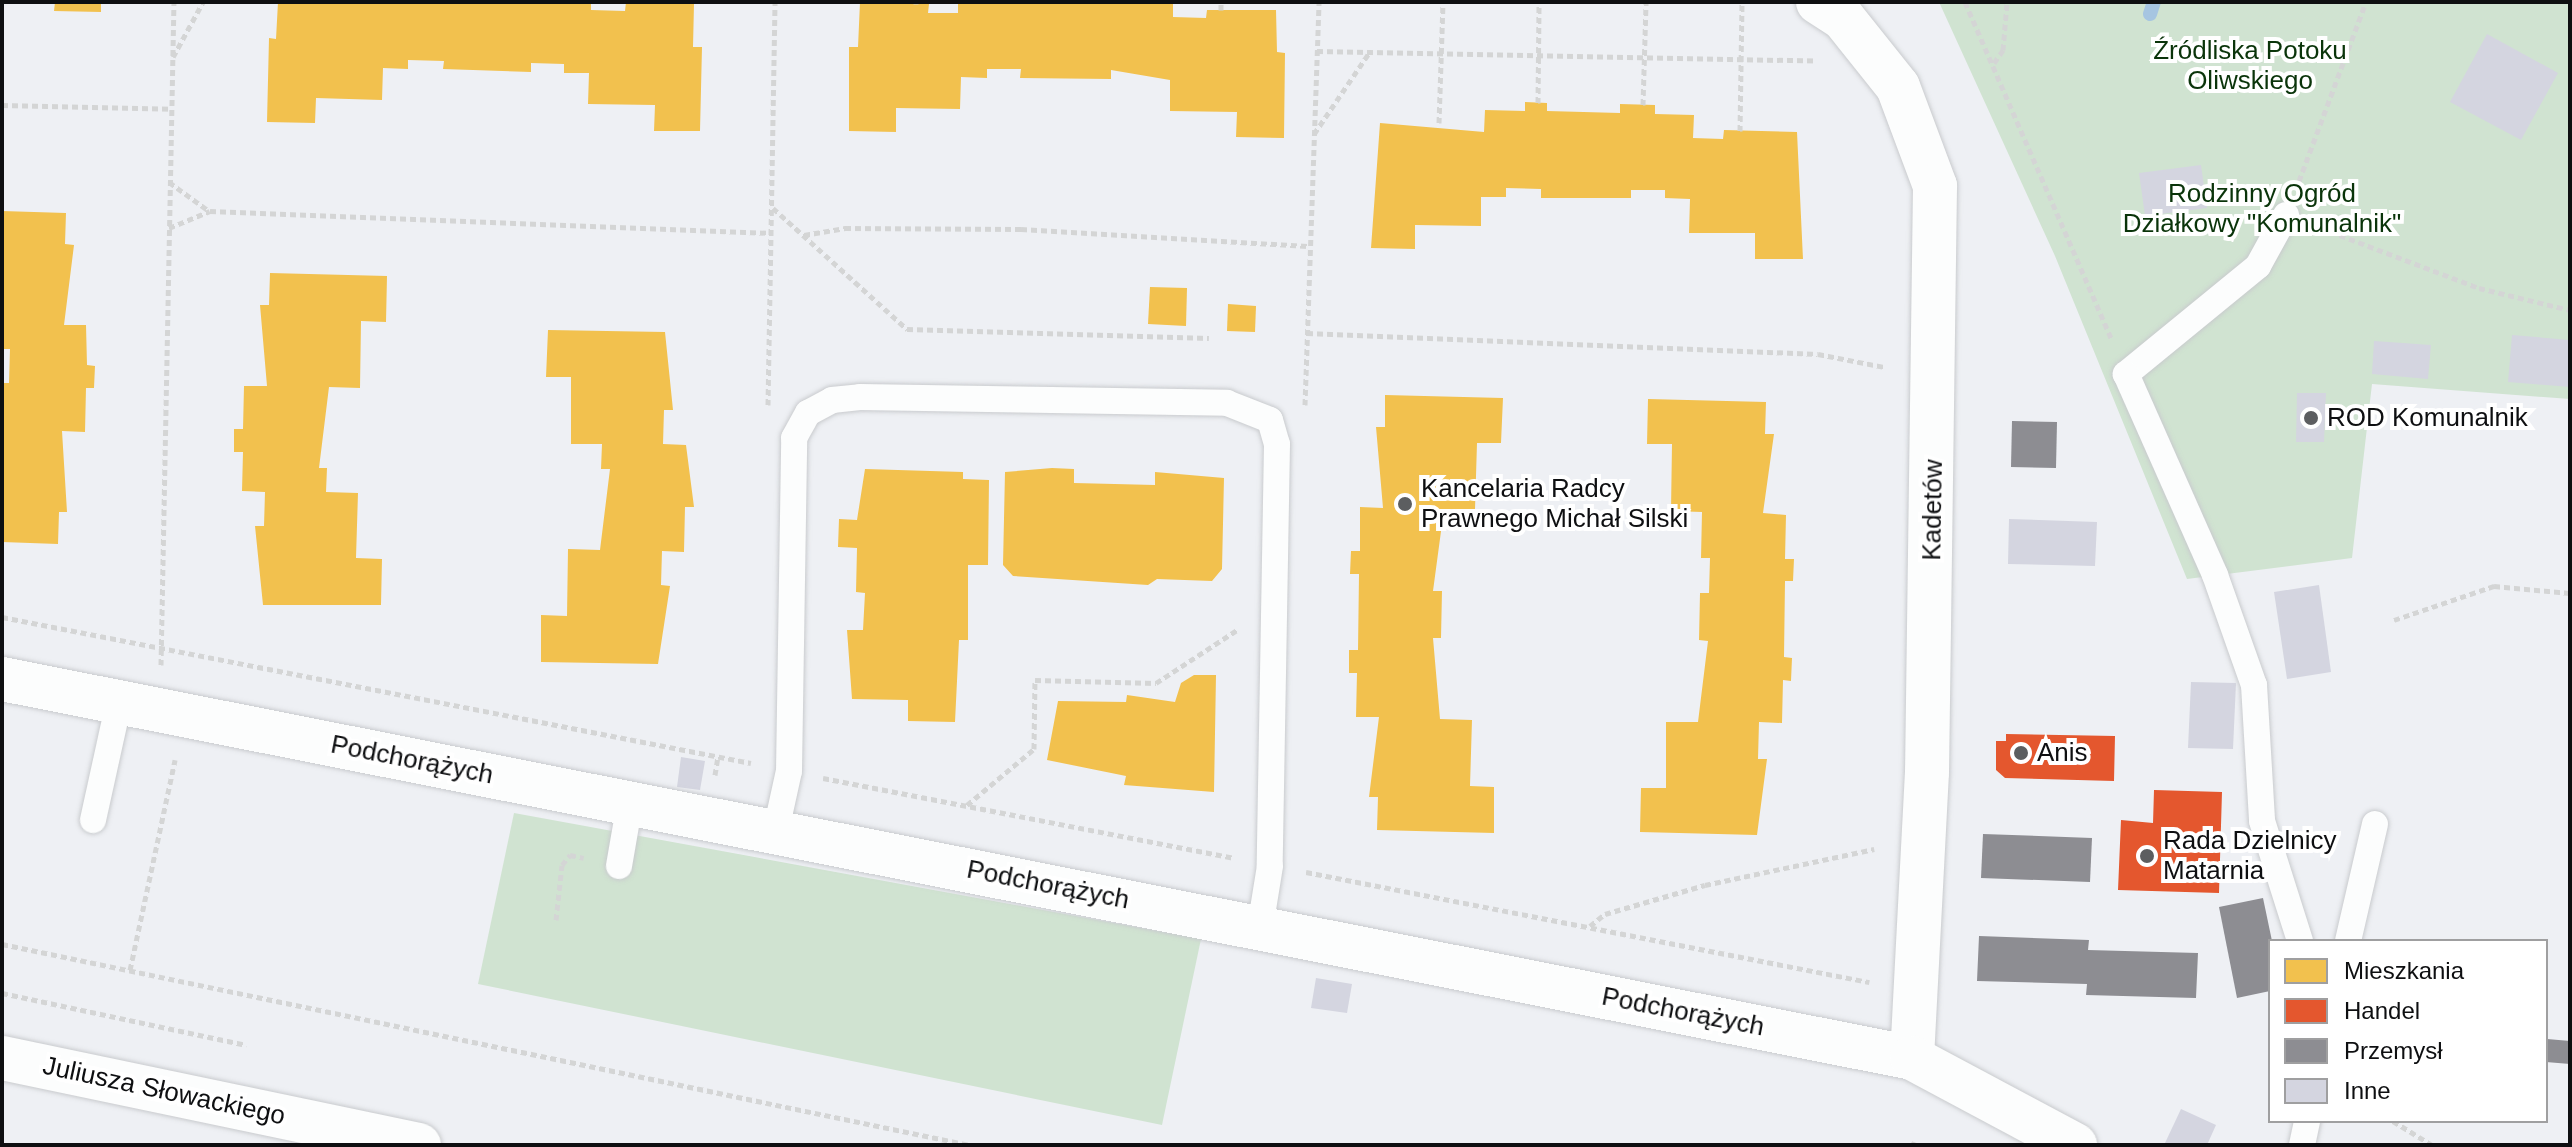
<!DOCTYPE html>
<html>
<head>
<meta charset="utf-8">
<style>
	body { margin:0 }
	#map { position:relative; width:2572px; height:1147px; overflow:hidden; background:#eef0f4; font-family:Arial,sans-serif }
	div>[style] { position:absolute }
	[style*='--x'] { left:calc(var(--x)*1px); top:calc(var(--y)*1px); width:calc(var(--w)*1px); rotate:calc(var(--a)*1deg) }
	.green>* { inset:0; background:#d0e3d1 }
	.homes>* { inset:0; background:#f2c14e }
	.shops>* { inset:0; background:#e4572e }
	.industry>* { inset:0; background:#8d8d92 }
	.stream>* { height:14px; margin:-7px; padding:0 7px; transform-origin:7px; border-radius:7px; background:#a6c5e1 }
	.building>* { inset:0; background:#d4d5e0 }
	.path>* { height:5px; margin-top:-2.5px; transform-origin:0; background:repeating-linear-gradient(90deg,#d4d5d5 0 6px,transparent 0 10px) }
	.roads { filter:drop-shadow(0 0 2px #c9cbce) drop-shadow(0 0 2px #c9cbce) }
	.lane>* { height:26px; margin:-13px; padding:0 13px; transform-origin:13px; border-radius:13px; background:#fcfdfd }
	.street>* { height:44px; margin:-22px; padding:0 22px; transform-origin:22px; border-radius:22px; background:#fcfdfd }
	.secondary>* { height:44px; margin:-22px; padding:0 22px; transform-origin:22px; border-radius:22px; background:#fcfdfd }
	.dots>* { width:22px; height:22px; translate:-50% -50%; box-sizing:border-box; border:4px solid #fff; border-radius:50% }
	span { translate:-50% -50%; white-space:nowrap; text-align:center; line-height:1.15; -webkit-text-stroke:8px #fff; paint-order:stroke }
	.park-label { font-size:26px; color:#0a340a }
	.poi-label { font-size:26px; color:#0e0f11 }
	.left { translate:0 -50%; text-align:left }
	.street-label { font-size:26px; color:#0e0f11 }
	.frame { position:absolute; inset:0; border:4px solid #0e0f11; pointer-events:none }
	.legend { position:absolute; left:2268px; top:939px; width:280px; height:184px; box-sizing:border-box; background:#fff; border:2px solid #9f9fa0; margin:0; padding:10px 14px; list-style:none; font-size:24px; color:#0e0f11 }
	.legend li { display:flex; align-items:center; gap:16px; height:40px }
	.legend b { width:40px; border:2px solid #9f9fa0 }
</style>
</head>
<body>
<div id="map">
	<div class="green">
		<i style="clip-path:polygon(1939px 2px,2570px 2px,2570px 399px,2372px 384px,2352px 558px,2187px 579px,2055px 256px)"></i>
		<i style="clip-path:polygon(514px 813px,1201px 939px,1162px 1125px,478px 984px)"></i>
	</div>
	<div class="homes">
		<i style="clip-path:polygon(55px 2px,101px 2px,101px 12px,54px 11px)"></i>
		<i style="clip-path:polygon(278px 2px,591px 2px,591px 10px,625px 11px,626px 2px,694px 4px,693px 47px,702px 47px,700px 131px,654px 131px,655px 105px,588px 104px,589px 73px,564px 73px,564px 64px,531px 63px,531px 72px,443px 69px,444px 61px,408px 60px,408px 69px,383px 68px,382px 100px,316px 98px,315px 123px,267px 122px,269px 38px,276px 39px)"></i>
		<i style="clip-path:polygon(860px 2px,929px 4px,928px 13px,958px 13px,958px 2px,1173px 2px,1173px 17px,1206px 18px,1207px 10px,1276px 10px,1277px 52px,1285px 53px,1284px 138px,1236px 137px,1237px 112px,1170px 111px,1170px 80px,1111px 70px,1111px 79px,1020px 78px,1021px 69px,987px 69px,987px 78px,961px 77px,960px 109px,896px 108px,896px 132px,849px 131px,849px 47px,858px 47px)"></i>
		<i style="clip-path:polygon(1525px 102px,1547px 103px,1547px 111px,1620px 113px,1620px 104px,1655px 105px,1655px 114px,1694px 115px,1693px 138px,1723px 139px,1724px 130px,1797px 132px,1803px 259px,1755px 259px,1755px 233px,1689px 233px,1690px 199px,1665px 198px,1665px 190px,1631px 190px,1631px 198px,1541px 198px,1541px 189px,1506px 188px,1506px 197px,1481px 197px,1481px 226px,1415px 225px,1415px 249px,1371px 248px,1380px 123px,1484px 132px,1485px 110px,1525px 111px)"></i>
		<i style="clip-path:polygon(2px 211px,66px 213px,65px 244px,74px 245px,64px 325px,86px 325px,87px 365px,95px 366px,94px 388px,86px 388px,85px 432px,62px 431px,67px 512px,59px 512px,58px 544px,2px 542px,2px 383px,9px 383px,10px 349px,2px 349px)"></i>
		<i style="clip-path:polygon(270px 273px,387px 276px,386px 322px,361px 321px,360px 388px,329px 387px,319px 468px,327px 468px,326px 492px,358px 493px,356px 558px,382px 559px,381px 605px,263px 605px,255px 526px,264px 526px,265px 492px,242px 491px,243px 452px,234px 452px,234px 429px,243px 429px,244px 386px,267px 386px,260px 305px,269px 305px)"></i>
		<i style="clip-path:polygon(1150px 287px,1187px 288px,1186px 326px,1148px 324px)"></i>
		<i style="clip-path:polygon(1228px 304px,1256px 306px,1255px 332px,1227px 331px)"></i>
		<i style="clip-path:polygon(548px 330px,665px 332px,673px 410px,664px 410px,663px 444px,686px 445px,694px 507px,685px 507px,684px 552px,662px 551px,661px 585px,670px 586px,658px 664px,541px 662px,541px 615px,567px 616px,568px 549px,600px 550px,610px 469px,601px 469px,602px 444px,571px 444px,571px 377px,546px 377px)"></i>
		<i style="clip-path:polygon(1385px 395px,1503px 398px,1501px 443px,1477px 443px,1475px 509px,1444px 509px,1433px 591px,1442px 591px,1441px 638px,1433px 638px,1440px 719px,1472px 720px,1470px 786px,1494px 787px,1494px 833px,1377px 830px,1378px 797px,1369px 797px,1379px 717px,1356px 717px,1357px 673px,1349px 673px,1349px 650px,1358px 650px,1359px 574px,1350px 574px,1351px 551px,1360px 551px,1360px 507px,1383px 508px,1376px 427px,1385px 427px)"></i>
		<i style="clip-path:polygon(1648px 399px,1766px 402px,1765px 434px,1774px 434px,1763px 513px,1786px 515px,1785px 559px,1794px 559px,1793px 581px,1785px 581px,1784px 657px,1792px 658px,1791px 681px,1783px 680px,1782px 723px,1759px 722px,1758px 759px,1767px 759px,1757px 835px,1640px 832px,1641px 788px,1666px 788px,1666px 722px,1698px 722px,1708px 641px,1699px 640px,1700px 593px,1709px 593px,1710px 558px,1701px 558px,1702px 512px,1671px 511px,1672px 444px,1647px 444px)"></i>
		<i style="clip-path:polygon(1052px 468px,1074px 469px,1074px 483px,1155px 485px,1155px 472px,1224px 478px,1222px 569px,1212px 581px,1157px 579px,1148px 585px,1013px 576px,1003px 565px,1005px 472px)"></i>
		<i style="clip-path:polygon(865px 469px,963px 472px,963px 479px,989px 480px,988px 565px,968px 565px,968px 640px,959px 640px,955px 722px,908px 721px,908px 700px,852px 699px,847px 630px,863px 630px,865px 593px,856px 592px,857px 548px,838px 547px,839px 519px,857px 520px)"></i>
		<i style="clip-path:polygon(1194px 675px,1216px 675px,1214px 792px,1124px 785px,1126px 776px,1047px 760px,1058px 701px,1126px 702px,1127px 695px,1175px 702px,1181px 683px)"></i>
	</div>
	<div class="shops">
		<i style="clip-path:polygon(2006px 734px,2115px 736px,2114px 781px,2005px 778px,1996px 770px,1996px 741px,2006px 741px)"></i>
		<i style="clip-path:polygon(2154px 790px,2222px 792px,2219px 893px,2118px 890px,2121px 820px,2153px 823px)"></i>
	</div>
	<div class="industry">
		<i style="clip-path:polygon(2012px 421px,2057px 422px,2056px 468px,2011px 467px)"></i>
		<i style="clip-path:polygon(1983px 834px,2092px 838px,2090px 882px,1981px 878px)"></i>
		<i style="clip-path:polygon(2263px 898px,2272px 941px,2270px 991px,2237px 998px,2219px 907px)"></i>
		<i style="clip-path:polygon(1979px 936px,2089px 940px,2088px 950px,2198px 953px,2196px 998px,2086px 995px,2087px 984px,1977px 981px)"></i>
		<i style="clip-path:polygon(2547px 1039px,2570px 1041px,2570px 1064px,2546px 1062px)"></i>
	</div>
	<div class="stream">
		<i style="--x:2150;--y:14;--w:13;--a:-72"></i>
	</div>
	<div class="building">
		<i style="clip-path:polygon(2487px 34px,2558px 73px,2521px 140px,2450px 102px)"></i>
		<i style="clip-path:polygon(2201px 165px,2207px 208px,2145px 216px,2139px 173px)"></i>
		<i style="clip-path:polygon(2512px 335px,2570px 340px,2570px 387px,2508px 382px)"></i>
		<i style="clip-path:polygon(2374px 341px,2431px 345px,2428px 379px,2372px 374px)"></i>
		<i style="clip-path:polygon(2297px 393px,2326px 393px,2324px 442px,2296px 442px)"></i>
		<i style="clip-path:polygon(2009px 519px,2097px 522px,2095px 566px,2008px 564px)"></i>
		<i style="clip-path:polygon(2319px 585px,2331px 672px,2287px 679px,2274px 592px)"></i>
		<i style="clip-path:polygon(2191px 682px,2236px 683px,2233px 749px,2188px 748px)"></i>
		<i style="clip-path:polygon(681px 757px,705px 761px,700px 790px,677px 787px)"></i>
		<i style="clip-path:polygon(1316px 978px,1352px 984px,1347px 1013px,1311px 1008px)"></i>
		<i style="clip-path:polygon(2181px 1109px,2216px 1125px,2207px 1145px,2165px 1143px)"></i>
	</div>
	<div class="path">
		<i style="--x:1965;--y:2;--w:369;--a:66.5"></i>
		<i style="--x:916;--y:4;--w:2;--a:-90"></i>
		<i style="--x:1221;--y:10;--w:8;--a:-90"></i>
		<i style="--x:1317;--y:51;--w:499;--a:1.1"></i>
		<i style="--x:173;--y:57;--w:63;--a:-61.4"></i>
		<i style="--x:1994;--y:63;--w:16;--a:-55"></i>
		<i style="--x:2003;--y:50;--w:48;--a:-85.2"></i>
		<i style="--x:1538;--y:103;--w:101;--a:-89.4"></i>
		<i style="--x:2;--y:105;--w:170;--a:1.3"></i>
		<i style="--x:1643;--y:105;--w:103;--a:-88.3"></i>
		<i style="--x:1439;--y:123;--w:121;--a:-88.1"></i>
		<i style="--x:1740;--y:131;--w:129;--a:-89.1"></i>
		<i style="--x:1314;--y:134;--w:98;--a:-55.8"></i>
		<i style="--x:2299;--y:181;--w:191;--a:-69.5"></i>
		<i style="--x:169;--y:182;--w:49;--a:35.9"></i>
		<i style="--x:773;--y:208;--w:181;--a:42.1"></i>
		<i style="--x:907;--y:329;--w:302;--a:1.7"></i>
		<i style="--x:169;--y:228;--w:44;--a:-22.5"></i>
		<i style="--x:210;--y:211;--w:562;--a:2.24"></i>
		<i style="--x:2321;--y:228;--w:169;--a:20.8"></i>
		<i style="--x:2479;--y:288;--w:94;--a:13.6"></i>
		<i style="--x:804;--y:235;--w:42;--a:-9.7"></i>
		<i style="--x:845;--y:228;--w:176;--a:0.3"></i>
		<i style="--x:1021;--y:229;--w:287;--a:3.4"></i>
		<i style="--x:1307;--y:333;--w:511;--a:2.35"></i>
		<i style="--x:1818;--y:354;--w:67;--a:11.1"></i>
		<i style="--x:768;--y:405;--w:403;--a:-89"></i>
		<i style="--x:1305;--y:405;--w:403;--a:-88"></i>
		<i style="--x:2;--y:617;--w:763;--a:11.03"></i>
		<i style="--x:2394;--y:620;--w:106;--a:-18.8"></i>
		<i style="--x:2494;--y:586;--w:76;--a:5.3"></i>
		<i style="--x:161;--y:665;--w:663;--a:-88.88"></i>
		<i style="--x:715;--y:775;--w:18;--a:-81"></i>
		<i style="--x:823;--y:778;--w:418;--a:11"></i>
		<i style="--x:967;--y:805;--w:87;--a:-39.9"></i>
		<i style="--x:1034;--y:749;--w:69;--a:-89.2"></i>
		<i style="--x:1035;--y:680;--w:121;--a:1.4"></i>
		<i style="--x:1156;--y:683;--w:97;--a:-33.2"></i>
		<i style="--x:1306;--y:872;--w:574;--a:11.06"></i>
		<i style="--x:556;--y:920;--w:55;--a:-83.8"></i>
		<i style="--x:562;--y:865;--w:13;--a:-51"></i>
		<i style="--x:570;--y:855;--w:14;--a:12"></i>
		<i style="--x:1590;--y:926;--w:19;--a:-39"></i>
		<i style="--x:1605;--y:914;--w:104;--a:-16.2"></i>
		<i style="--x:1705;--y:885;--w:173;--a:-12"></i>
		<i style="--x:2;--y:944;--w:988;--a:11.74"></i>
		<i style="--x:130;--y:970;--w:215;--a:-77.9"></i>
		<i style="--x:2;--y:993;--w:250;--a:12"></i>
		<i style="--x:2393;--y:1121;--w:46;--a:31.6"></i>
		<i style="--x:1911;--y:1143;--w:5;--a:22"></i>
	</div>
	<div class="roads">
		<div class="lane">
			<i style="--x:2286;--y:215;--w:58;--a:118.8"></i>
			<i style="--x:2258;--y:266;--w:171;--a:140.7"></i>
			<i style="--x:2126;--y:374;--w:220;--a:66.1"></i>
			<i style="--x:2215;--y:575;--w:117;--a:70.5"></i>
			<i style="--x:2254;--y:685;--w:136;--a:86.6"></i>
			<i style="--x:2262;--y:821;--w:126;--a:72.4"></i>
			<i style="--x:93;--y:820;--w:121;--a:-77.6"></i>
			<i style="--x:776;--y:830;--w:60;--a:-77.6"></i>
			<i style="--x:789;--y:771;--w:333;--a:-89.1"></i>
			<i style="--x:794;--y:438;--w:29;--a:-61"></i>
			<i style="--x:808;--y:413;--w:27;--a:-28"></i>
			<i style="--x:832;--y:400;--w:28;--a:-6"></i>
			<i style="--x:860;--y:397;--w:367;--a:0.9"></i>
			<i style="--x:1227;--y:403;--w:46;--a:21.6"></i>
			<i style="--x:1270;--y:420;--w:25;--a:74"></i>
			<i style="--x:1277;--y:444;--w:422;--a:91"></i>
			<i style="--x:1270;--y:866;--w:63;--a:99.2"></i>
			<i style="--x:619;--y:866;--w:65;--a:-80.2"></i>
			<i style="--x:2348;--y:941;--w:120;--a:-77"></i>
			<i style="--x:2302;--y:1145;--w:25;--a:-78"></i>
		</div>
		<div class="street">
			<i style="--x:1818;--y:2;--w:30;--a:33"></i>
			<i style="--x:1843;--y:18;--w:88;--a:51.4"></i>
			<i style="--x:1898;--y:87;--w:106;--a:69.5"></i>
			<i style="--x:1935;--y:186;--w:586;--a:90.78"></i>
			<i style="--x:1927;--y:772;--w:286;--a:93"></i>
			<i style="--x:2;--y:679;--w:1947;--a:11.22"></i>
			<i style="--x:1912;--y:1058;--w:185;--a:28.1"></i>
		</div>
		<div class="secondary">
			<i style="--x:2;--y:1058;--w:426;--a:11.8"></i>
		</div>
	</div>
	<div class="dots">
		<i style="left:2311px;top:418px;background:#5c5e60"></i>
		<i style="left:1405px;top:504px;background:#5c5e60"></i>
		<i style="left:2021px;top:753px;background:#5c5e60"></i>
		<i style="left:2147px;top:856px;background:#5c5e60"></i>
	</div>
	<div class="park-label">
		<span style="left:2250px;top:66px">Źródliska Potoku<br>Oliwskiego</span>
		<span style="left:2262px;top:209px">Rodzinny Ogród<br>Działkowy "Komunalnik"</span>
	</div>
	<div class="poi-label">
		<span class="left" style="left:2327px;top:418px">ROD Komunalnik</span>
		<span class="left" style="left:1421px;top:504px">Kancelaria Radcy<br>Prawnego Michał Silski</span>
		<span class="left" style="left:2037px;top:753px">Anis</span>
		<span class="left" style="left:2163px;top:856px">Rada Dzielnicy<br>Matarnia</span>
	</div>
	<div class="street-label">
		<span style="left:1933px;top:510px;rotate:-89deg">Kadetów</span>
		<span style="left:412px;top:760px;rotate:11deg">Podchorążych</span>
		<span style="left:1048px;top:885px;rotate:11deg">Podchorążych</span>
		<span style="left:1683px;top:1012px;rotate:11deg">Podchorążych</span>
		<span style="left:164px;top:1091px;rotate:12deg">Juliusza Słowackiego</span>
	</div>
	<div class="frame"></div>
	<ul class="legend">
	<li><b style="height:22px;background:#f2c14e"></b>Mieszkania</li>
	<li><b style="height:22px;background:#e4572e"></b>Handel</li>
	<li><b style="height:22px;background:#8d8d92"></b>Przemysł</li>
	<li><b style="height:22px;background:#d4d5e0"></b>Inne</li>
	</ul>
</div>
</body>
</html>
